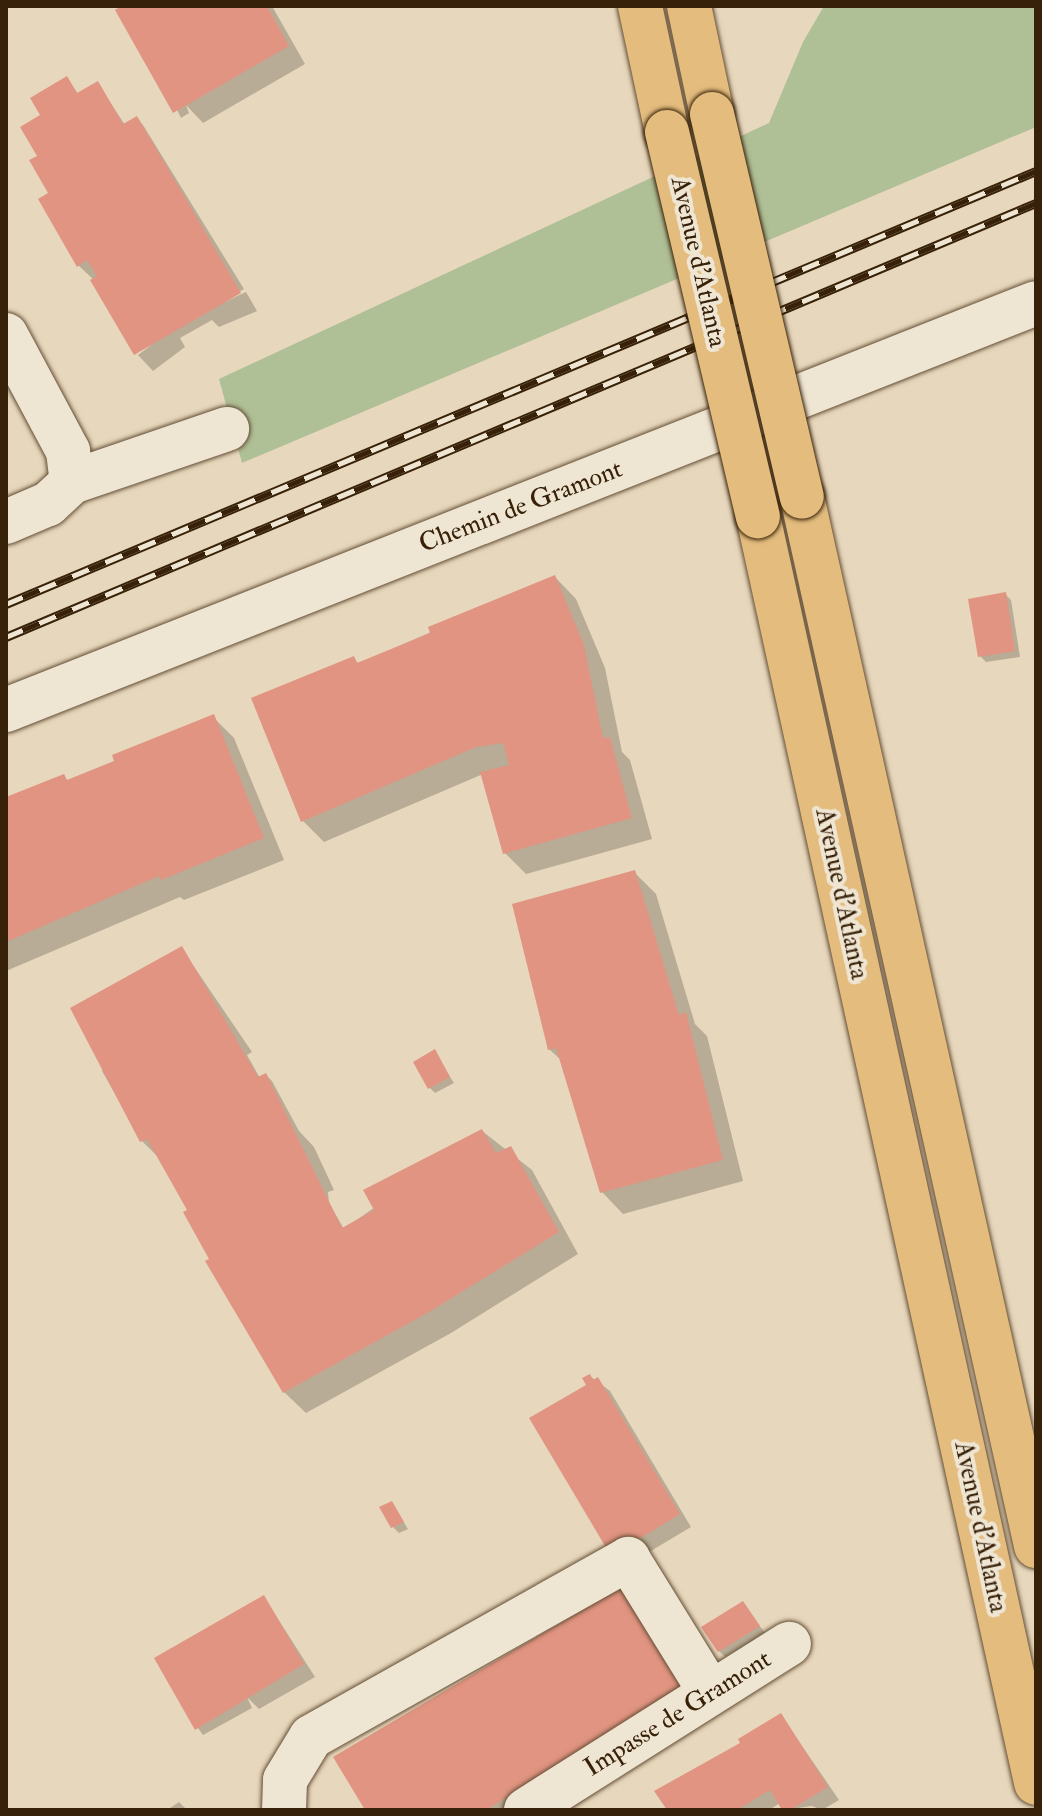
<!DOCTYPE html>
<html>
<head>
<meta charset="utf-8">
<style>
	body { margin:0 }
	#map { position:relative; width:1042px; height:1816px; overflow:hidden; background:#e7d7bc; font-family:"IM FELL Double Pica",serif }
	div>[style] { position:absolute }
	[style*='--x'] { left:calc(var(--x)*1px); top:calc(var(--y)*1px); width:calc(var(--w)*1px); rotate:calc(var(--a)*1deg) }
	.green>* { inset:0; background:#afbf96 }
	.shadow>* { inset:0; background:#0003 }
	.building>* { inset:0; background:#e19481 }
	.roads { filter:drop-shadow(0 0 2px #634e35) drop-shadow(0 0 2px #634e35) }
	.minor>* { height:44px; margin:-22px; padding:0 22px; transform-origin:22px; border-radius:22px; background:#efe5d3 }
	.major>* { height:44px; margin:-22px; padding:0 22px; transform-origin:22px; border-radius:22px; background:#e4bc7e }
	.rail>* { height:9px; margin-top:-4.5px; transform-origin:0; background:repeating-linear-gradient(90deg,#efe5d3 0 18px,#372108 0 36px); box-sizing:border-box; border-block:2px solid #372108 }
	.bridges { filter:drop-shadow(0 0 2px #372108) drop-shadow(0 0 2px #372108) }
	.major-bridge>* { height:44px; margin:-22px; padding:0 22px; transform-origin:22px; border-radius:22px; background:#e4bc7e }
	span { translate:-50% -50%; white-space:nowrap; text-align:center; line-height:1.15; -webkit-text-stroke:8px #efe5d3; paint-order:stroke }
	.street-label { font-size:26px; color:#372108 }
	.frame { position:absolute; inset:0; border:8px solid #372108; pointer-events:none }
</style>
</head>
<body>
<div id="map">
	<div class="green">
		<i style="clip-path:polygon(824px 6px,1036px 6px,1036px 127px,242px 463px,219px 379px,769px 123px,803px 42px)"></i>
	</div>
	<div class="shadow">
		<i style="clip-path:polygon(128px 6px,272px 6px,305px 64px,203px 123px,186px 105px,189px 113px,181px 118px)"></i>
		<i style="clip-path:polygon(67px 79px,79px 95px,98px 84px,125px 125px,137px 119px,143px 125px,244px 289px,216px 306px,246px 292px,257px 311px,219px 327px,212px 320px,180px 338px,185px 347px,153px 371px,138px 355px,158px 340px,79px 266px,40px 157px,44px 116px)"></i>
		<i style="clip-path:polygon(555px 577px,576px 599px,605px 668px,622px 752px,630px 760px,652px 839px,526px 874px,505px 853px,483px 774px,324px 842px,303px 821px,354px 659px,359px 664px)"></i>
		<i style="clip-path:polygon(1005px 594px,1011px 600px,1020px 657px,986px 662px,980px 656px)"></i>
		<i style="clip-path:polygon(213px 717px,234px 738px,284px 860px,184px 900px,180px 897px,6px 971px,6px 799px,68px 782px)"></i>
		<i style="clip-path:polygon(634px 872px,656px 894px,695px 1024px,707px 1036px,743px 1181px,623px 1214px,602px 1192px,562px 1061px,549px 1049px)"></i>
		<i style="clip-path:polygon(182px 949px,252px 1052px,247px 1055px,260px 1078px,266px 1075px,272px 1081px,299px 1131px,314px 1147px,334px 1190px,328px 1192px,329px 1203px,344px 1229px,482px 1131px,532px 1170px,578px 1254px,451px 1333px,306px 1413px,284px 1392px,162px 1161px,142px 1141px,102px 1071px)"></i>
		<i style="clip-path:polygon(434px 1052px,454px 1083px,435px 1093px,429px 1087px)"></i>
		<i style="clip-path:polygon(590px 1376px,610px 1391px,691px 1527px,624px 1567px)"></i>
		<i style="clip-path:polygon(392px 1503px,408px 1529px,399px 1533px,393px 1527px)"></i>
		<i style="clip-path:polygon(628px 1585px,517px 1810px,369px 1810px,336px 1757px)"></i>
		<i style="clip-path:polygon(264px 1597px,315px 1677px,259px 1709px,247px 1697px,252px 1708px,203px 1735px,185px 1710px)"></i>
		<i style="clip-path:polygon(743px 1604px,765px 1633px,725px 1657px,719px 1651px)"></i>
		<i style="clip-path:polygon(781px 1715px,839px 1800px,822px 1810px,812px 1806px,784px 1810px,780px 1803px,769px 1810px,669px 1810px,721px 1757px)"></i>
		<i style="clip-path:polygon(179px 1802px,187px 1810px,167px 1810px)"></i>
	</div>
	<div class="building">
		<i style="clip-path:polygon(122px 6px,267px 6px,289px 46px,173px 113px,115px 10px)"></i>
		<i style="clip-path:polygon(67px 76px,77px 93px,98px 81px,123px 124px,137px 116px,241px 293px,134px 355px,90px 280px,97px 276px,87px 260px,77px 267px,38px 199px,48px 193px,29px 160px,37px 156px,20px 127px,40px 115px,30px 98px)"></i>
		<i style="clip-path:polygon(555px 575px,584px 645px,603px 738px,610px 737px,632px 818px,503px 854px,480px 772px,509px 765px,503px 743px,476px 747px,301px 822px,251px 698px,354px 656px,357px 663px,430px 633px,428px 627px)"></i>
		<i style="clip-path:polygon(1006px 592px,1015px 651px,978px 657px,968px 599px)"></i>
		<i style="clip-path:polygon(214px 714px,264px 838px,161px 880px,159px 876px,6px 942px,6px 797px,64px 774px,67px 780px,114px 761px,112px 755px)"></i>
		<i style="clip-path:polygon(635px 870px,679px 1015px,686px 1012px,723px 1160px,600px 1193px,556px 1048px,548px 1050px,512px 904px)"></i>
		<i style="clip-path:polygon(182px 946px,258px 1077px,266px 1073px,342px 1228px,374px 1210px,363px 1190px,482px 1129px,496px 1153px,511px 1146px,559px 1232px,429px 1312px,283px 1393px,205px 1261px,209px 1259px,183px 1212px,187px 1210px,147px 1139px,140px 1142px,70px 1008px)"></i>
		<i style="clip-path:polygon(435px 1049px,450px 1077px,428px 1089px,413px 1062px)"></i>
		<i style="clip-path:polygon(590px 1374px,593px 1380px,598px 1377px,680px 1514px,611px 1556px,529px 1418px,586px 1385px,582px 1378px)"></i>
		<i style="clip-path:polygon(392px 1501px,404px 1522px,391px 1528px,379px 1507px)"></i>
		<i style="clip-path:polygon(628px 1583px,690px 1684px,486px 1810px,365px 1810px,333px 1757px)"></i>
		<i style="clip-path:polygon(264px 1595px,304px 1664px,195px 1730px,154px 1658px)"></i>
		<i style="clip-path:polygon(743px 1601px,760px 1626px,718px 1652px,701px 1627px)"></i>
		<i style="clip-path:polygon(781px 1713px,828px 1787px,790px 1810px,782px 1810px,770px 1790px,737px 1810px,667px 1810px,654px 1791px,740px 1743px,738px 1739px)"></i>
	</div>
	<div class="roads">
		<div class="minor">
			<i style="--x:6;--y:335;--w:132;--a:61.9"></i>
			<i style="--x:68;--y:451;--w:31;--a:83"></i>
			<i style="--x:72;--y:482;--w:33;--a:137"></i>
			<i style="--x:48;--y:504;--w:46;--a:156.8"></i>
			<i style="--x:72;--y:482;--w:164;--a:-18.9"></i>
			<i style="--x:6;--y:710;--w:1107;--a:-21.56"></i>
			<i style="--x:284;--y:1810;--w:30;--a:-88"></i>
			<i style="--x:285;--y:1780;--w:50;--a:-58.8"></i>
			<i style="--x:311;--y:1737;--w:364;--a:-29.3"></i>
			<i style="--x:628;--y:1559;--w:156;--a:58.3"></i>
			<i style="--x:526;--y:1810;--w:311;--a:-32.3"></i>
		</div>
		<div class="major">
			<i style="--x:640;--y:6;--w:129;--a:77.9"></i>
			<i style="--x:689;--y:6;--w:110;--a:78"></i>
			<i style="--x:802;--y:497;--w:1075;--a:77.42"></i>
			<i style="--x:758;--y:516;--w:1297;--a:77.62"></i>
		</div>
	</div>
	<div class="rail">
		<i style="--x:6;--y:604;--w:1117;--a:-22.8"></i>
		<i style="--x:6;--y:637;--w:1118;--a:-22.85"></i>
	</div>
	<div class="bridges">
		<div class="major-bridge">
			<i style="--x:712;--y:114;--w:393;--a:76.8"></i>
			<i style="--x:667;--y:132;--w:395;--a:76.7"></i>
		</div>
	</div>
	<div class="street-label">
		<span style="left:698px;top:262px;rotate:77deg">Avenue d'Atlanta</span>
		<span style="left:521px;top:507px;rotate:-21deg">Chemin de Gramont</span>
		<span style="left:841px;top:894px;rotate:78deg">Avenue d'Atlanta</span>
		<span style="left:980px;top:1527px;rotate:78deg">Avenue d'Atlanta</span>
		<span style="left:678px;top:1714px;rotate:-32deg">Impasse de Gramont</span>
	</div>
	<div class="frame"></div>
</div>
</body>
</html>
